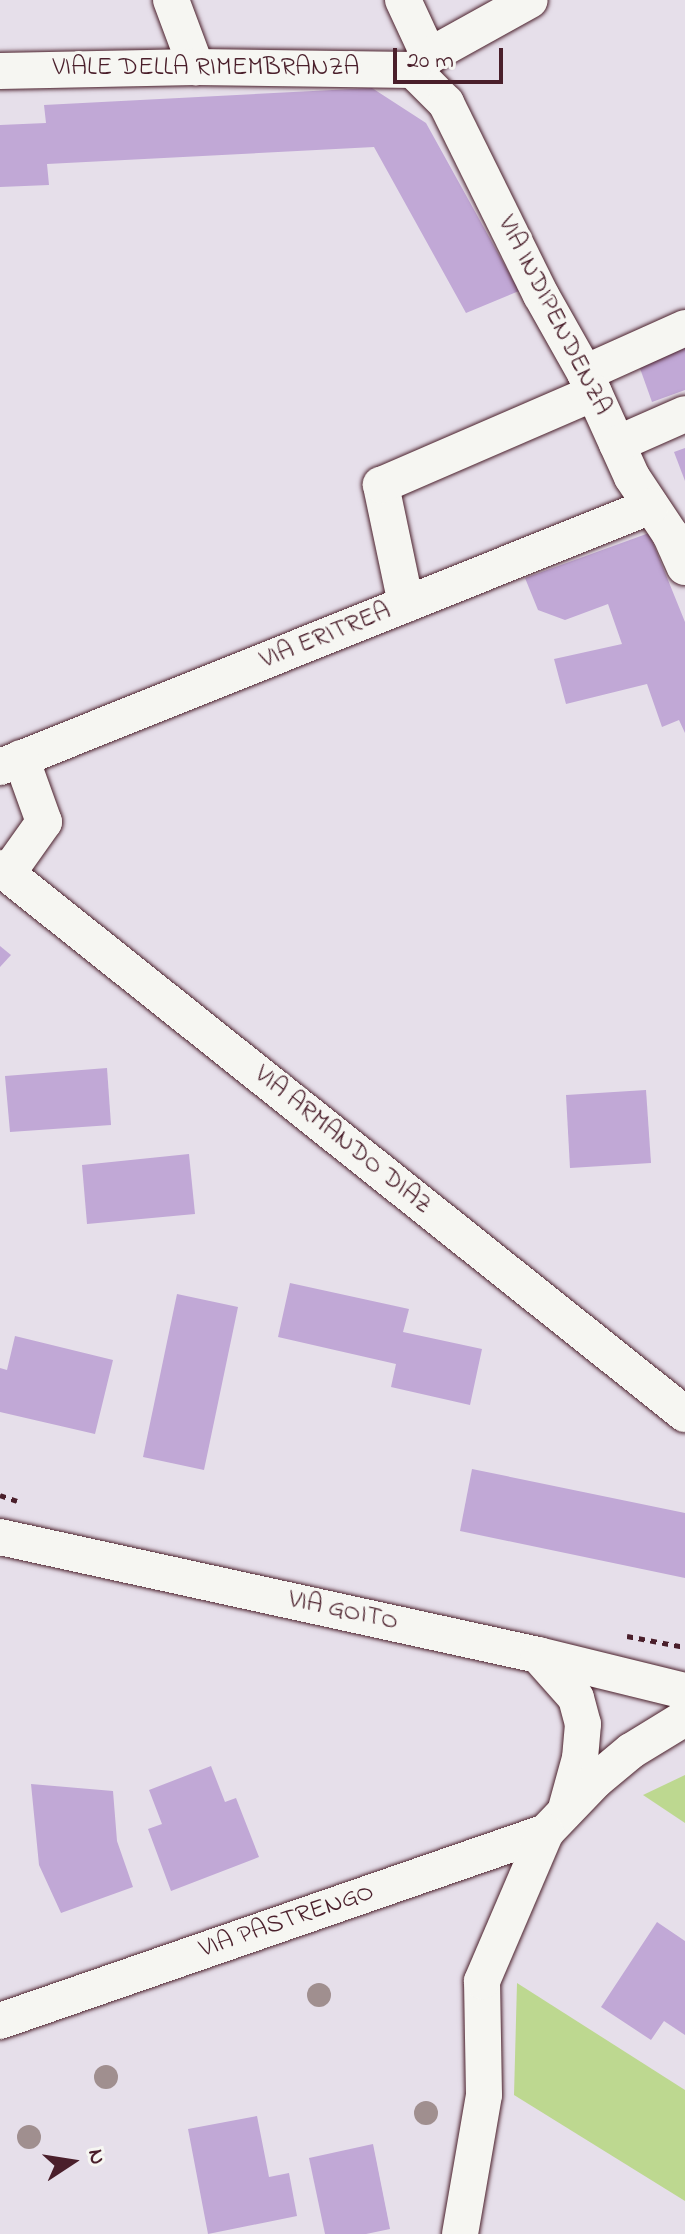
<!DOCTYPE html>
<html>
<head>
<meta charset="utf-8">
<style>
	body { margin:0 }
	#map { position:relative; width:685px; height:2234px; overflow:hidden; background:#e6dfea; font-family:"Indie Flower",sans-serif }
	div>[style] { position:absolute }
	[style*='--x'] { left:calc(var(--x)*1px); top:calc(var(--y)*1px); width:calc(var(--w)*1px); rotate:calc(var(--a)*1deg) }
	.green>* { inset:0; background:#bdd890 }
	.building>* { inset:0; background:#c1a8d6 }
	.path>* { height:5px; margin-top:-2.5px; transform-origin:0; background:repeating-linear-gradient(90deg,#4a1f2b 0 6px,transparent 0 12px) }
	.roads { filter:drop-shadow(0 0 2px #4a1f2b) drop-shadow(0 0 2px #4a1f2b) }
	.minor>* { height:36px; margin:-18px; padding:0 18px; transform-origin:18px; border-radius:18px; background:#f6f6f2 }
	.trees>* { width:24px; height:24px; margin:-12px; border-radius:50%; background:#a08f8f }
	span { translate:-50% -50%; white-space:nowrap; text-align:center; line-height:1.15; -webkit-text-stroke:6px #f6f6f2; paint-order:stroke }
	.street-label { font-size:26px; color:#4a1f2b }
	.north { position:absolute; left:32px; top:2122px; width:80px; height:80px; -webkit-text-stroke:6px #f6f6f2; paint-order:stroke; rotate:78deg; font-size:22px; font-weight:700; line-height:32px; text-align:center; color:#4a1f2b }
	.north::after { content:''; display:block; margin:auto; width:28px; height:36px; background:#4a1f2b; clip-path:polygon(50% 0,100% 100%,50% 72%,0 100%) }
	.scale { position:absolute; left:393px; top:48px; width:110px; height:36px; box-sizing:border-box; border:4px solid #4a1f2b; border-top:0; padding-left:10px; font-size:24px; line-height:28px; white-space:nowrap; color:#4a1f2b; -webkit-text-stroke:6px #f6f6f2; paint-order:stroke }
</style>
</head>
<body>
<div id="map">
	<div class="green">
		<i style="clip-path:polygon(685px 1775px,685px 1823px,643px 1795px)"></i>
		<i style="clip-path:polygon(517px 1983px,685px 2090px,685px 2201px,514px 2095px)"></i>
	</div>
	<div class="building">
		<i style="clip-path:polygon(372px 88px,426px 123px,519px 291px,466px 313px,374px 147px,47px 164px,49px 185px,0 187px,0 125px,46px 123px,44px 105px)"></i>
		<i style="clip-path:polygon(685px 342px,685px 390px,652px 402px,637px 360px)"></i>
		<i style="clip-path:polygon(685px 448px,685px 481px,674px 452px)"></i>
		<i style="clip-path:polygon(649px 533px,685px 622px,685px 733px,679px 720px,662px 727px,647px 684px,566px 704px,554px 659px,622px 644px,608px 604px,565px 620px,538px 610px,525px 578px)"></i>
		<i style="clip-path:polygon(0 946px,11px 955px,0 967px)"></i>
		<i style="clip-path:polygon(107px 1068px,111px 1125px,10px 1132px,5px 1076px)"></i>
		<i style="clip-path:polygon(646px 1090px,651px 1163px,570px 1168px,566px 1095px)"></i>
		<i style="clip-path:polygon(189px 1154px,195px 1214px,87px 1224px,82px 1165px)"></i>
		<i style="clip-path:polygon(290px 1283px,409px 1309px,403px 1332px,482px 1349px,470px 1405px,391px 1387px,396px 1364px,278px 1337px)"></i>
		<i style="clip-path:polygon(177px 1294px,238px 1307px,204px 1470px,143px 1457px)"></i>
		<i style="clip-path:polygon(15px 1336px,113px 1360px,95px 1434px,0 1412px,0 1368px,7px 1370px)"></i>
		<i style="clip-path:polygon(472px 1469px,685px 1513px,685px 1578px,460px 1531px)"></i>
		<i style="clip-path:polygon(211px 1766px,225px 1802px,236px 1798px,259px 1857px,171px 1891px,148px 1829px,162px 1824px,149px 1790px)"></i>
		<i style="clip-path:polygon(31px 1784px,113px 1791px,117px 1841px,133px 1887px,61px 1913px,39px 1865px)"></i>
		<i style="clip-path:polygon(657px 1922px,685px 1941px,685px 2035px,664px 2021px,651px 2040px,601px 2007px)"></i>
		<i style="clip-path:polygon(257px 2116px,269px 2177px,289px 2173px,297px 2216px,208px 2234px,188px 2129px)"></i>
		<i style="clip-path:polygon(373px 2144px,390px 2229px,366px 2234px,325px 2234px,309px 2158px)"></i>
	</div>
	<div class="path">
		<i style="--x:0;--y:1495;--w:18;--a:19"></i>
		<i style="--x:627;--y:1636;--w:59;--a:10.7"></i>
	</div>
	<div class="roads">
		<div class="minor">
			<i style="--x:171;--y:0;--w:72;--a:69.5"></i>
			<i style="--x:403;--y:0;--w:62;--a:65.1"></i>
			<i style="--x:413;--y:70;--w:47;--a:45"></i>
			<i style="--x:446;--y:103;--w:214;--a:63.7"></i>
			<i style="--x:541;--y:295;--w:90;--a:60.6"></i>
			<i style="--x:585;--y:373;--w:114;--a:65.7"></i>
			<i style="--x:632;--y:477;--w:69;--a:56.3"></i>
			<i style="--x:670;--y:534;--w:36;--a:66"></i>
			<i style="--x:413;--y:70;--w:21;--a:-41"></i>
			<i style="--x:429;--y:56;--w:115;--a:-29"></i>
			<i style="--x:0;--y:71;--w:196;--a:-1.2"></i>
			<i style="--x:196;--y:67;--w:217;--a:0.8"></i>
			<i style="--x:585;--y:373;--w:110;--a:-24.2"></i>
			<i style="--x:617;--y:444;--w:74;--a:-23.8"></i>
			<i style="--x:406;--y:604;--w:122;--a:-101.9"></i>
			<i style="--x:381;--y:485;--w:232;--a:-23.4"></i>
			<i style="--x:0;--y:767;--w:701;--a:-21.85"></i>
			<i style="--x:0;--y:868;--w:876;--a:38.56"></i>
			<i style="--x:7;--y:874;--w:64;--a:-54.6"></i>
			<i style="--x:44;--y:822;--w:68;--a:-109.8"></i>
			<i style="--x:0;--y:1537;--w:551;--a:12.37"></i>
			<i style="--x:538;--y:1655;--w:151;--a:13.8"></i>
			<i style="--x:538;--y:1655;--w:57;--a:48.5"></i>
			<i style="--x:576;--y:1698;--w:27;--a:75"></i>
			<i style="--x:583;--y:1724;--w:34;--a:95"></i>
			<i style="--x:580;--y:1758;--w:53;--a:105.4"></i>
			<i style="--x:0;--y:2021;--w:578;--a:-19.09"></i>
			<i style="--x:546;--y:1832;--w:71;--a:-46.1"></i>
			<i style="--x:595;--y:1781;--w:47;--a:-39.8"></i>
			<i style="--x:631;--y:1751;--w:63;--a:-31.4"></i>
			<i style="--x:460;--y:2234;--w:141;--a:-80.2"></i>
			<i style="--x:484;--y:2095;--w:114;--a:-91"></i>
			<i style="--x:482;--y:1981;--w:162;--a:-66.8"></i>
		</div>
	</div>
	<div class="trees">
		<i style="left:319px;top:1995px"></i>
		<i style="left:106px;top:2077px"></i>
		<i style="left:426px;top:2113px"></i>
		<i style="left:29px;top:2137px"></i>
	</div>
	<div class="street-label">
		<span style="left:206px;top:69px">VIALE DELLA RIMEMBRANZA</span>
		<span style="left:553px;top:316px;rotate:63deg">VIA INDIPENDENZA</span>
		<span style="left:326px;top:637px;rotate:-22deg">VIA ERITREA</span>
		<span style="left:342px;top:1141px;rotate:39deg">VIA ARMANDO DIAZ</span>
		<span style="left:343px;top:1612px;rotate:12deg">VIA GOITO</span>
		<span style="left:287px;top:1922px;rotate:-19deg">VIA PASTRENGO</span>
	</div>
	<div class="north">N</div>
	<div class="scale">20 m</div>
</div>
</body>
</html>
